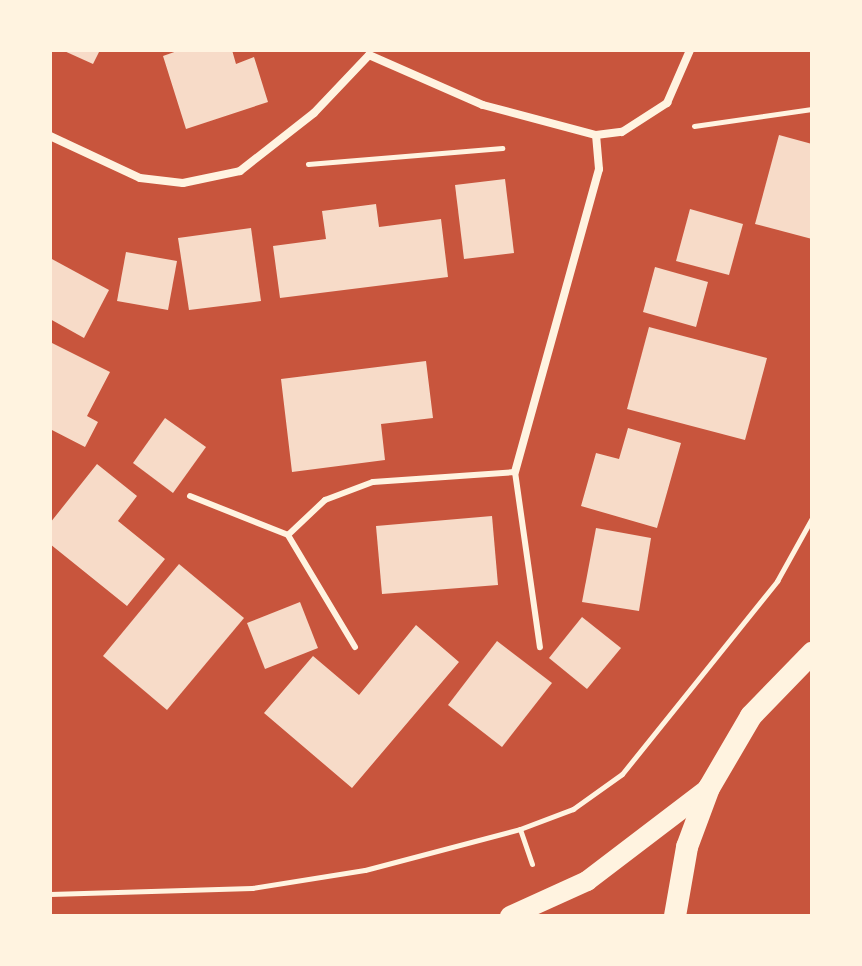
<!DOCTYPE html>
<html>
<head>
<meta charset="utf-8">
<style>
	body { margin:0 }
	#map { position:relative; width:862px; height:966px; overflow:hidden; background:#c8553d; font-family:Inter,sans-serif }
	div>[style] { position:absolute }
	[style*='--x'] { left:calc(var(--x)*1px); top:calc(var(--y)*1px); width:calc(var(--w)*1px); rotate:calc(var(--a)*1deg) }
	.building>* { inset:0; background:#f7dbc8 }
	.path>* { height:5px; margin:-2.5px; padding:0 2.5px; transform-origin:2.5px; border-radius:2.5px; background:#fff3e0 }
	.service>* { height:6px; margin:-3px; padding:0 3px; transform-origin:3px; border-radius:3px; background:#fff3e0 }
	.minor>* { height:8px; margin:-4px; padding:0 4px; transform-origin:4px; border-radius:4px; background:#fff3e0 }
	.primary>* { height:20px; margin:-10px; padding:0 10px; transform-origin:10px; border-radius:10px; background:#fff3e0 }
	.trunk>* { height:22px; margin:-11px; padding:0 11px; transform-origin:11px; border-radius:11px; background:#fff3e0 }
	span { translate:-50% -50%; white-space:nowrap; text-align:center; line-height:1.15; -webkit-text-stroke:8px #fff3e0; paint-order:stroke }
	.frame { position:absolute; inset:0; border:52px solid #fff3e0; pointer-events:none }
</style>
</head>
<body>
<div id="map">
	<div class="building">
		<i style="clip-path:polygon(62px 50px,100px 50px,93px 64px)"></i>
		<i style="clip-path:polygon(180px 50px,232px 50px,236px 64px,254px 57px,268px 102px,186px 129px,163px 56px)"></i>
		<i style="clip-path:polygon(779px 135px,812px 144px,812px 239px,755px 224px)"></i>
		<i style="clip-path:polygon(505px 179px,514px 253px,464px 259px,455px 185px)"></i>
		<i style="clip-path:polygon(376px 204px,379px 227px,441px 219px,448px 277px,280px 298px,273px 246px,326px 239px,322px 211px)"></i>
		<i style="clip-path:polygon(690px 209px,743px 224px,729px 275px,676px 261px)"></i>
		<i style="clip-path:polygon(251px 228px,261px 301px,189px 310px,178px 238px)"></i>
		<i style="clip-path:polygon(126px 252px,177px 261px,168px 310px,117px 301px)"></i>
		<i style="clip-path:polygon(50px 258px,109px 290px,84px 338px,50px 319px)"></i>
		<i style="clip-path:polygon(655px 267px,708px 282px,696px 327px,643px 312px)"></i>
		<i style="clip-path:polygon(649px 327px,767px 358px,745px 440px,627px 409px)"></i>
		<i style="clip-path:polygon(50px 342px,110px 372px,87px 416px,98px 422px,85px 447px,50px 429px)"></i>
		<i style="clip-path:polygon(426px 361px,433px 418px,381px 424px,385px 460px,292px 472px,281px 379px)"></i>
		<i style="clip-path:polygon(165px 418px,206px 447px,173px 493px,133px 463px)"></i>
		<i style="clip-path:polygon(628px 428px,681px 443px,657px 528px,581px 506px,596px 453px,619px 459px)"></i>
		<i style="clip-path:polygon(97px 464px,137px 496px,118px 521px,165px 559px,127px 606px,50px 544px,50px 523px)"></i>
		<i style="clip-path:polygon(492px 516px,498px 585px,382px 594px,376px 526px)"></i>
		<i style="clip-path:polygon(596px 528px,651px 538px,639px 611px,582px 602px)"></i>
		<i style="clip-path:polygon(179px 564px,244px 618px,167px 710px,103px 656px)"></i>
		<i style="clip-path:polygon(300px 602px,318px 648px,265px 669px,247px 623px)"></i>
		<i style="clip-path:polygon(582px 617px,621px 648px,587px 689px,549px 658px)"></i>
		<i style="clip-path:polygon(416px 625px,459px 662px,352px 788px,264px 713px,313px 656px,359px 695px)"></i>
		<i style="clip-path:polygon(497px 641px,552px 683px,502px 747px,448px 705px)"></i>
	</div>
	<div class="path">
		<i style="--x:694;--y:126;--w:119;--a:-8.2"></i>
		<i style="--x:308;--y:164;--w:195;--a:-4.7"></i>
		<i style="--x:532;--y:864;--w:37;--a:-109"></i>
		<i style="--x:520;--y:829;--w:57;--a:-20.7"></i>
		<i style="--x:573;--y:809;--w:60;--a:-35.5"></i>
		<i style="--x:622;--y:774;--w:248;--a:-51.2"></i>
		<i style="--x:777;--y:581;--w:72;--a:-60.9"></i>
		<i style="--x:50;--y:894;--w:202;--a:-1.7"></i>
		<i style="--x:252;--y:888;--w:114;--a:-9.1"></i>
		<i style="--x:365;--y:870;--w:160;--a:-14.8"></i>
	</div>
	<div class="service">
		<i style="--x:190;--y:496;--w:105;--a:21.7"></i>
		<i style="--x:355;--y:647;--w:131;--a:-120.9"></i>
		<i style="--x:288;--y:535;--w:51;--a:-43.4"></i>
		<i style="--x:325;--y:500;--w:51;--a:-20.6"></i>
		<i style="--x:373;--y:482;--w:142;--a:-4"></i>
		<i style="--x:515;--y:472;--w:177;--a:81.9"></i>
	</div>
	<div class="minor">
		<i style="--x:50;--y:136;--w:99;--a:25"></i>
		<i style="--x:140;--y:178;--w:43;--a:6.6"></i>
		<i style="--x:183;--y:183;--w:58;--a:-11.9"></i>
		<i style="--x:240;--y:171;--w:94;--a:-38.1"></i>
		<i style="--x:314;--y:113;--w:80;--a:-46.5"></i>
		<i style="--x:369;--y:55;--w:124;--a:23.7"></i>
		<i style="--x:483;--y:105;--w:117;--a:14.9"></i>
		<i style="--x:596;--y:135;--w:26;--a:-7"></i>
		<i style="--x:622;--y:132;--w:54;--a:-32.8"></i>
		<i style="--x:667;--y:103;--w:58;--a:-66.5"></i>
		<i style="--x:515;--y:472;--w:314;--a:-74.5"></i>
		<i style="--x:599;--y:169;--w:34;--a:-95"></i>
	</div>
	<div class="primary">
		<i style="--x:510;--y:916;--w:85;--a:-24.4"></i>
		<i style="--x:587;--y:881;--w:153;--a:-37.3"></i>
	</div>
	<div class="trunk">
		<i style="--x:675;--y:916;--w:70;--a:-80.1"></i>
		<i style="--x:687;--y:847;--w:63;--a:-69.6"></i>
		<i style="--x:709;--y:788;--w:83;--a:-59.7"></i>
		<i style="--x:751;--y:716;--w:88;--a:-45.9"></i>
	</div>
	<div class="frame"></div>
</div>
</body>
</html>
